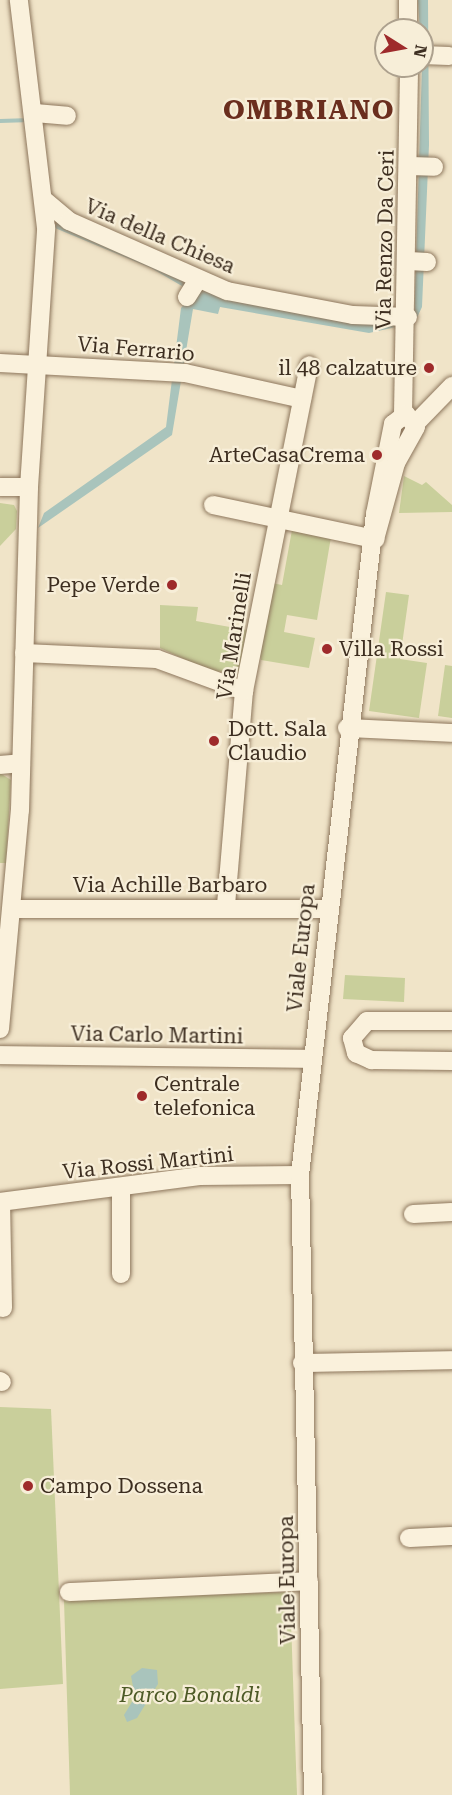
<!DOCTYPE html>
<html>
<head>
<meta charset="utf-8">
<style>
	body { margin:0 }
	#map { position:relative; width:452px; height:1795px; overflow:hidden; background:#f0e4c8; font-family:"Roboto Serif",serif }
	div>[style] { position:absolute }
	[style*='--x'] { left:calc(var(--x)*1px); top:calc(var(--y)*1px); width:calc(var(--w)*1px); rotate:calc(var(--a)*1deg) }
	.green>* { inset:0; background:#c9cf9b }
	.water>* { inset:0; background:#a9c4bc }
	.stream>* { height:4px; margin:-2px; padding:0 2px; transform-origin:2px; border-radius:2px; background:#a9c4bc }
	.roads { filter:drop-shadow(0 0 2px #8d765c) drop-shadow(0 0 2px #8d765c) }
	.minor>* { height:18px; margin:-9px; padding:0 9px; transform-origin:9px; border-radius:9px; background:#faf1dc }
	.dots>* { width:16px; height:16px; translate:-50% -50%; box-sizing:border-box; border:3px solid #f7eed8; border-radius:50% }
	span { translate:-50% -50%; white-space:nowrap; text-align:center; line-height:1.15; -webkit-text-stroke:4.5px #f7eed8; paint-order:stroke }
	.street-label { font-size:21px; color:#3d2e20 }
	.poi-label { font-size:21px; color:#3d2e20 }
	.right { translate:-100% -50%; text-align:right }
	.left { translate:0 -50%; text-align:left }
	.park-label { font-size:21px; color:#4d5a26; font-style:italic }
	.district-label { font-size:27px; color:#6b2e1e; font-weight:700; letter-spacing:1.5px }
	.north { position:absolute; left:374px; top:18px; width:60px; height:60px; box-sizing:border-box; background:#f7eed8; border:2px solid #ada18e; border-radius:50%; rotate:101deg; font-size:16px; font-weight:700; line-height:24px; text-align:center; color:#3d2e20 }
	.north::after { content:''; display:block; margin:auto; width:21px; height:27px; background:#9e2a2b; clip-path:polygon(50% 0,100% 100%,50% 72%,0 100%) }
</style>
</head>
<body>
<div id="map">
	<div class="green">
		<i style="clip-path:polygon(404px 476px,422px 485px,426px 482px,452px 505px,452px 512px,399px 513px)"></i>
		<i style="clip-path:polygon(0 503px,14px 505px,17px 511px,16px 529px,0 546px)"></i>
		<i style="clip-path:polygon(292px 530px,331px 537px,317px 620px,287px 615px,284px 632px,315px 638px,309px 668px,261px 660px,260px 654px,272px 583px,282px 585px)"></i>
		<i style="clip-path:polygon(386px 592px,409px 595px,400px 659px,427px 663px,419px 718px,369px 711px)"></i>
		<i style="clip-path:polygon(160px 605px,198px 607px,196px 621px,247px 630px,239px 671px,212px 672px,160px 648px)"></i>
		<i style="clip-path:polygon(445px 665px,452px 666px,452px 718px,438px 716px)"></i>
		<i style="clip-path:polygon(0 773px,11px 780px,6px 863px,0 863px)"></i>
		<i style="clip-path:polygon(345px 975px,405px 978px,404px 1002px,343px 999px)"></i>
		<i style="clip-path:polygon(0 1407px,51px 1409px,63px 1684px,0 1689px)"></i>
		<i style="clip-path:polygon(290px 1592px,297px 1795px,70px 1795px,64px 1600px)"></i>
	</div>
	<div class="water">
		<i style="clip-path:polygon(418px 0,428px 0,429px 145px,422px 307px,414px 324px,422px 66px)"></i>
		<i style="clip-path:polygon(57px 222px,175px 275px,395px 320px,396px 327px,369px 333px,220px 307px,218px 314px,193px 309px,172px 435px,38px 528px,44px 513px,166px 427px,181px 308px,194px 293px,151px 268px,55px 228px)"></i>
		<i style="clip-path:polygon(142px 1668px,157px 1670px,158px 1684px,137px 1718px,127px 1722px,124px 1715px,135px 1697px,131px 1676px)"></i>
	</div>
	<div class="stream">
		<i style="--x:0;--y:121;--w:23;--a:-2"></i>
	</div>
	<div class="roads">
		<div class="minor">
			<i style="--x:408;--y:0;--w:30;--a:90"></i>
			<i style="--x:422;--y:55;--w:27;--a:2"></i>
			<i style="--x:35;--y:113;--w:32;--a:5"></i>
			<i style="--x:410;--y:166;--w:24;--a:2"></i>
			<i style="--x:44;--y:200;--w:33;--a:40"></i>
			<i style="--x:69;--y:221;--w:173;--a:23.9"></i>
			<i style="--x:227;--y:291;--w:128;--a:10.8"></i>
			<i style="--x:353;--y:315;--w:55;--a:2.1"></i>
			<i style="--x:409;--y:261;--w:18;--a:3"></i>
			<i style="--x:187;--y:297;--w:19;--a:-58"></i>
			<i style="--x:0;--y:363;--w:185;--a:3.1"></i>
			<i style="--x:185;--y:373;--w:120;--a:12.5"></i>
			<i style="--x:403;--y:414;--w:348;--a:-89"></i>
			<i style="--x:416;--y:423;--w:52;--a:-45.8"></i>
			<i style="--x:0;--y:487;--w:29;--a:0"></i>
			<i style="--x:213;--y:505;--w:166;--a:11.9"></i>
			<i style="--x:24;--y:653;--w:133;--a:2.6"></i>
			<i style="--x:157;--y:659;--w:93;--a:20.2"></i>
			<i style="--x:347;--y:728;--w:105;--a:2.7"></i>
			<i style="--x:0;--y:765;--w:21;--a:-5"></i>
			<i style="--x:226;--y:905;--w:215;--a:-85.2"></i>
			<i style="--x:244;--y:691;--w:332;--a:-78.7"></i>
			<i style="--x:12;--y:909;--w:315;--a:0"></i>
			<i style="--x:452;--y:1021;--w:85;--a:180"></i>
			<i style="--x:367;--y:1021;--w:23;--a:131"></i>
			<i style="--x:352;--y:1038;--w:16;--a:75"></i>
			<i style="--x:356;--y:1053;--w:17;--a:25"></i>
			<i style="--x:371;--y:1060;--w:81;--a:0.7"></i>
			<i style="--x:0;--y:1029;--w:220;--a:-84.8"></i>
			<i style="--x:20;--y:810;--w:323;--a:-88.4"></i>
			<i style="--x:29;--y:487;--w:260;--a:-86.2"></i>
			<i style="--x:46;--y:228;--w:230;--a:-96.8"></i>
			<i style="--x:0;--y:1055;--w:312;--a:0.7"></i>
			<i style="--x:0;--y:1202;--w:201;--a:-7.4"></i>
			<i style="--x:199;--y:1176;--w:101;--a:-0.6"></i>
			<i style="--x:1;--y:1202;--w:106;--a:88.9"></i>
			<i style="--x:413;--y:1214;--w:39;--a:-3"></i>
			<i style="--x:121;--y:1274;--w:86;--a:-90"></i>
			<i style="--x:302;--y:1363;--w:150;--a:-1.1"></i>
			<i style="--x:0;--y:1381;--w:2;--a:27"></i>
			<i style="--x:409;--y:1538;--w:43;--a:-2.7"></i>
			<i style="--x:69;--y:1592;--w:240;--a:-2.6"></i>
			<i style="--x:313;--y:1795;--w:620;--a:-91.2"></i>
			<i style="--x:300;--y:1175;--w:665;--a:-83.53"></i>
			<i style="--x:375;--y:514;--w:92;--a:-78.7"></i>
			<i style="--x:393;--y:424;--w:16;--a:-38"></i>
			<i style="--x:406;--y:414;--w:16;--a:52"></i>
			<i style="--x:416;--y:427;--w:41;--a:119.1"></i>
			<i style="--x:396;--y:463;--w:79;--a:105.4"></i>
		</div>
	</div>
	<div class="dots">
		<i style="left:429px;top:368px;background:#9e2a2b"></i>
		<i style="left:377px;top:455px;background:#9e2a2b"></i>
		<i style="left:172px;top:585px;background:#9e2a2b"></i>
		<i style="left:327px;top:649px;background:#9e2a2b"></i>
		<i style="left:214px;top:741px;background:#9e2a2b"></i>
		<i style="left:142px;top:1096px;background:#9e2a2b"></i>
		<i style="left:28px;top:1486px;background:#9e2a2b"></i>
	</div>
	<div class="street-label">
		<span style="left:160px;top:236px;rotate:23deg">Via della Chiesa</span>
		<span style="left:385px;top:240px;rotate:-89deg">Via Renzo Da Ceri</span>
		<span style="left:136px;top:349px;rotate:5deg">Via Ferrario</span>
		<span style="left:234px;top:636px;rotate:-81deg">Via Marinelli</span>
		<span style="left:170px;top:885px">Via Achille Barbaro</span>
		<span style="left:301px;top:948px;rotate:-84deg">Viale Europa</span>
		<span style="left:157px;top:1035px;rotate:1deg">Via Carlo Martini</span>
		<span style="left:148px;top:1163px;rotate:-6deg">Via Rossi Martini</span>
		<span style="left:287px;top:1580px;rotate:-91deg">Viale Europa</span>
	</div>
	<div class="poi-label">
		<span class="right" style="left:417px;top:368px">il 48 calzature</span>
		<span class="right" style="left:365px;top:455px">ArteCasaCrema</span>
		<span class="right" style="left:160px;top:585px">Pepe Verde</span>
		<span class="left" style="left:339px;top:649px">Villa Rossi</span>
		<span class="left" style="left:228px;top:741px">Dott. Sala<br>Claudio</span>
		<span class="left" style="left:154px;top:1096px">Centrale<br>telefonica</span>
		<span class="left" style="left:40px;top:1486px">Campo Dossena</span>
	</div>
	<div class="park-label">
		<span style="left:190px;top:1695px">Parco Bonaldi</span>
	</div>
	<div class="district-label">
		<span style="left:309px;top:111px">OMBRIANO</span>
	</div>
	<div class="north">N</div>
</div>
</body>
</html>
